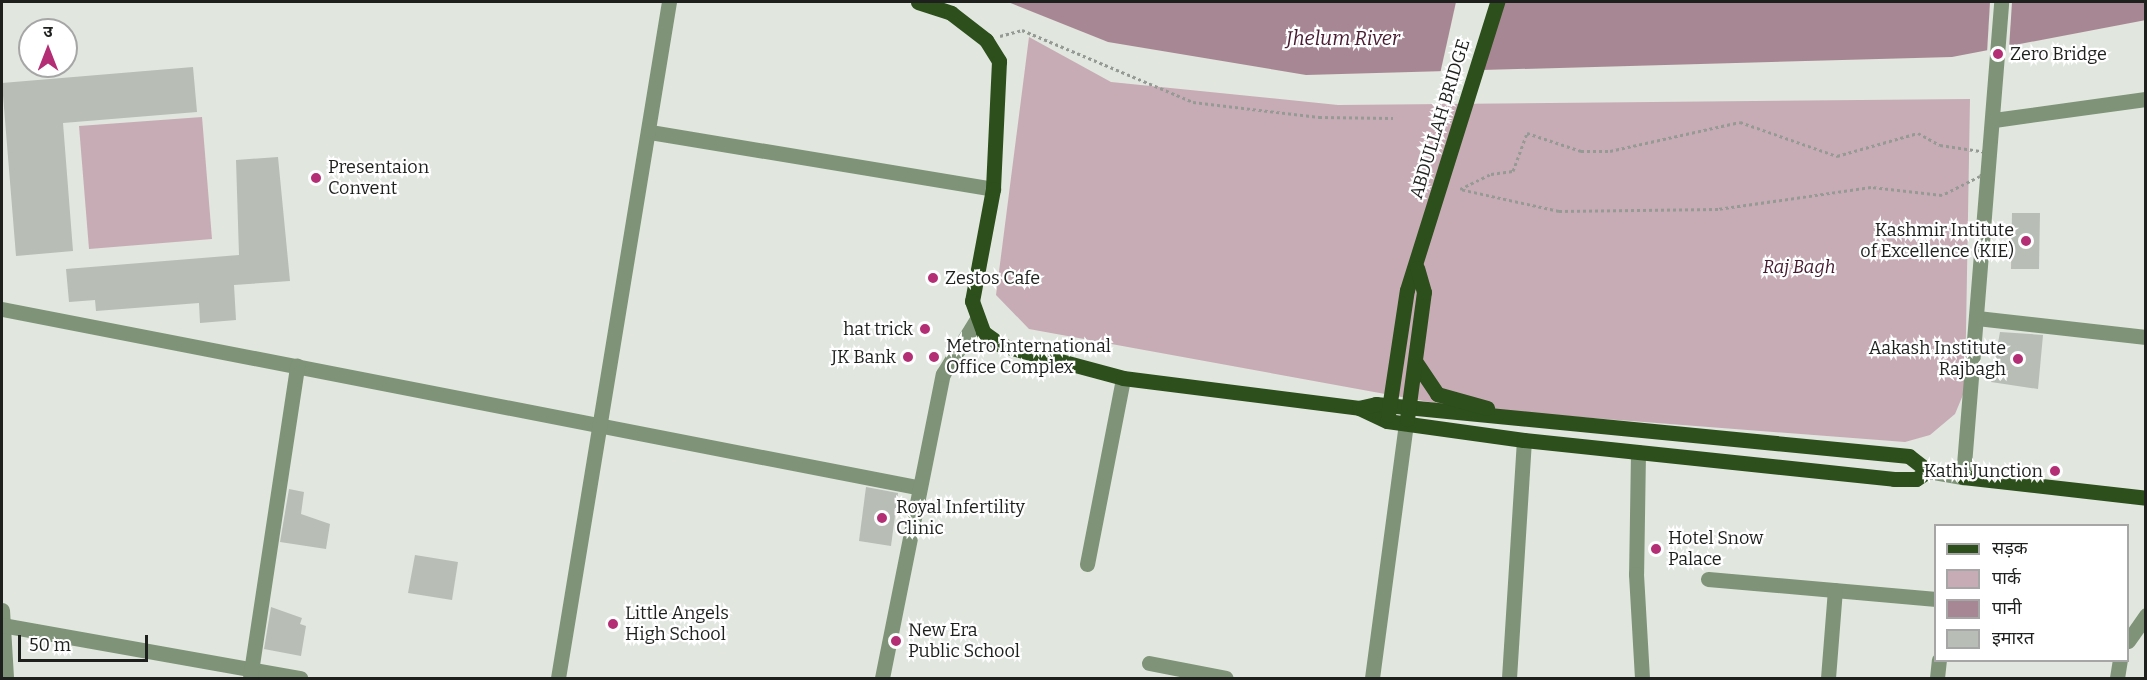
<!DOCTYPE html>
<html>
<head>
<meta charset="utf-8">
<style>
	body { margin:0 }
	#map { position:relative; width:2147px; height:680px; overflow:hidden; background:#e1e6df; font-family:Bitter,"Noto Sans Devanagari",serif }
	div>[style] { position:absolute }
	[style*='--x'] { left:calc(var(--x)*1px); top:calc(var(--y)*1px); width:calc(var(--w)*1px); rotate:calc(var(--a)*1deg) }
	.green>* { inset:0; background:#c7acb6 }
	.water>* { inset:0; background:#a88794 }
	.pier>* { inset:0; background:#e1e6df }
	.building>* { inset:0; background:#b8bdb6 }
	.path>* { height:3px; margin-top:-1.5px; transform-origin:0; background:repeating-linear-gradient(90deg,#969a95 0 3px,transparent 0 6px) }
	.minor>* { height:15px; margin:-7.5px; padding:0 7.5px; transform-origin:7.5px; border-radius:7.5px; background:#7e9377 }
	.major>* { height:15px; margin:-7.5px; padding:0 7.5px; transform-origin:7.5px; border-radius:7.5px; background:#2c4f1c }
	.dots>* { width:16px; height:16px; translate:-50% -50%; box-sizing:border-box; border:3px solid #fff; border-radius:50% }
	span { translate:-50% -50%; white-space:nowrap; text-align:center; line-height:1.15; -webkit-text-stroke:4.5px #fff; paint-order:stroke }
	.poi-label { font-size:18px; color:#1e201e }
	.left { translate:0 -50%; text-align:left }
	.right { translate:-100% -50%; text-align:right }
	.street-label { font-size:18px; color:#1e201e }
	.park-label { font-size:18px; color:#44182d; font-style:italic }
	.water-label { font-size:20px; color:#481b30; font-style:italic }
	.frame { position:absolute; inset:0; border:3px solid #1e201e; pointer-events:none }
	.legend { position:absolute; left:1934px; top:524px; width:195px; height:138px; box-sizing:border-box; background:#fff; border:2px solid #a5a6a5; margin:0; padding:8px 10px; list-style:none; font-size:18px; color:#1e201e }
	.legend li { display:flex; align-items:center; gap:12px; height:30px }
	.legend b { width:30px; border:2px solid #a5a6a5 }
	.north { position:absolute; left:18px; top:18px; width:60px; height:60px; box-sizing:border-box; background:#fff; border:2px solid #a5a6a5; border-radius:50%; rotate:0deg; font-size:16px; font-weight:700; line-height:24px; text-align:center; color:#1e201e }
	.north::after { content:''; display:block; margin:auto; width:21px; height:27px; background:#b32e74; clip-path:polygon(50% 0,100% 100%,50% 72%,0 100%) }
	.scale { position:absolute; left:18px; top:635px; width:130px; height:27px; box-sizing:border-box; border:3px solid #1e201e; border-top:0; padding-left:8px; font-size:18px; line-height:21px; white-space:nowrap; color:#1e201e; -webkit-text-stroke:4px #fff; paint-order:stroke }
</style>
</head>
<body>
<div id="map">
	<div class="green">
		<i style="clip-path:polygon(1029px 37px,1111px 82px,1338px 105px,1970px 99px,1965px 390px,1955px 414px,1930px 435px,1905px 442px,1462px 408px,1029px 329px,996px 295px)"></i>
		<i style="clip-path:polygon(202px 117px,212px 239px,89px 249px,79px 126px)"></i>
	</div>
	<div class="water">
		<i style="clip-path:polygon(1008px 2px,2145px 2px,2146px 20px,1952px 57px,1306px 75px,1108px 42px)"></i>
	</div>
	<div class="pier">
		<i style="clip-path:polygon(1456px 2px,1493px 2px,1477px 73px,1440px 74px)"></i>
		<i style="clip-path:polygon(1990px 2px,2012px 2px,2009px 49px,1987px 53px)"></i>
	</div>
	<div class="building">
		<i style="clip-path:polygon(193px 67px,197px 112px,63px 123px,73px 251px,16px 256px,2px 83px)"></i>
		<i style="clip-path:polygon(278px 157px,290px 281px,234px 285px,236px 320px,200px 323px,199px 303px,96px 311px,95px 300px,69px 302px,66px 269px,239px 255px,236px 160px)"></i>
		<i style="clip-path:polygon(2012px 213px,2040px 213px,2039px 269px,2011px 269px)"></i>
		<i style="clip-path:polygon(2000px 332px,2043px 335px,2038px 389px,1991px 382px)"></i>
		<i style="clip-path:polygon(866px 487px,898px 493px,891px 546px,859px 541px)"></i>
		<i style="clip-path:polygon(289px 489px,304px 492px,301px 514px,330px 524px,326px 549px,280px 542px)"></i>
		<i style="clip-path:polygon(415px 555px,458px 562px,452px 600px,408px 593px)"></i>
		<i style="clip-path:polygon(271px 607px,302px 618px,300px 624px,306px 626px,301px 656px,264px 649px)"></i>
	</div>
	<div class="path">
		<i style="--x:1000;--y:36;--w:23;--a:-15"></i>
		<i style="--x:1022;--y:30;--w:186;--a:22.8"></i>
		<i style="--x:1193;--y:102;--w:127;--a:6.8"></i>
		<i style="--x:1319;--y:117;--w:74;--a:0.8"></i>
		<i style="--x:1740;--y:122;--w:103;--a:19.3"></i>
		<i style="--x:1837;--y:156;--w:84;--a:-15.9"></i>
		<i style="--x:1918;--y:133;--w:25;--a:29"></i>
		<i style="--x:1940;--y:145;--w:54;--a:8.6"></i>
		<i style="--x:1993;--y:153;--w:26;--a:119"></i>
		<i style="--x:1980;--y:176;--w:42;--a:153.4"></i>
		<i style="--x:1942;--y:195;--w:71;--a:-173.6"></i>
		<i style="--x:1871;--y:187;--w:155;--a:171.8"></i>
		<i style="--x:1718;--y:209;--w:159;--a:179.3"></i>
		<i style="--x:1559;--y:211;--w:101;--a:-167.5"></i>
		<i style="--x:1460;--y:189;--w:34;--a:-26"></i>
		<i style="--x:1491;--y:174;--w:22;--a:-8"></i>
		<i style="--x:1513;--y:171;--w:40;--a:-69.8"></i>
		<i style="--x:1527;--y:133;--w:57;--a:18.4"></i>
		<i style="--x:1581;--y:151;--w:29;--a:0"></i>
		<i style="--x:1610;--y:151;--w:133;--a:-12.6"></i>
	</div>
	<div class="minor">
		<i style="--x:1994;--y:120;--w:153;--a:-7.9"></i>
		<i style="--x:650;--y:132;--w:348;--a:9.4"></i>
		<i style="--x:2;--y:309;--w:931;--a:11.02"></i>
		<i style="--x:1977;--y:318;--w:170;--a:6.4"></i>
		<i style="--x:1638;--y:452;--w:122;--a:90.9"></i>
		<i style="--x:1636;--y:574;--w:104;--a:86.7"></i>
		<i style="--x:1928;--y:471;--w:36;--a:10"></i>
		<i style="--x:1963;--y:477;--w:477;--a:-85.4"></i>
		<i style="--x:1087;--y:564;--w:189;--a:-79"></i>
		<i style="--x:1708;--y:579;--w:229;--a:5"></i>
		<i style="--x:2;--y:610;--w:68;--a:86.6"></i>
		<i style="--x:2;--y:625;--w:303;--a:10.1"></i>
		<i style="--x:2128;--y:641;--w:32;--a:-55"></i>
		<i style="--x:1149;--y:663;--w:78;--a:11"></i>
		<i style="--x:250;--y:678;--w:316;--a:-81.4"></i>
		<i style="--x:558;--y:678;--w:685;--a:-80.68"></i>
		<i style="--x:882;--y:678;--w:310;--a:-78.7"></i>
		<i style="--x:943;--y:374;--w:65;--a:-58.3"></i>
		<i style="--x:1372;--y:678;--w:256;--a:-82.4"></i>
		<i style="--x:1509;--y:678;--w:238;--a:-86.4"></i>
		<i style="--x:1828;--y:678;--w:88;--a:-85.5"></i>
		<i style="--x:1937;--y:678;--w:18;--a:-84"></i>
		<i style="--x:2117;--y:678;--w:18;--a:-81"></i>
	</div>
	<div class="major">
		<i style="--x:918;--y:2;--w:35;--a:18"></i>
		<i style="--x:951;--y:13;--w:44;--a:37.6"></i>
		<i style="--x:986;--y:40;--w:25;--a:58"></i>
		<i style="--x:999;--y:61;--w:128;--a:92.7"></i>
		<i style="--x:993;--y:189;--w:114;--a:100.6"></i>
		<i style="--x:972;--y:301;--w:33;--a:70"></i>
		<i style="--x:983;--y:332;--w:22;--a:36"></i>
		<i style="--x:1001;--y:345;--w:126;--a:15.1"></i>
		<i style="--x:1123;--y:378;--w:238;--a:7.2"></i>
		<i style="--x:1359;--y:408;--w:31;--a:25"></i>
		<i style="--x:1387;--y:421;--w:138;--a:7.9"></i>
		<i style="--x:1524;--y:440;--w:372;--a:6"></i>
		<i style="--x:1894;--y:479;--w:22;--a:0"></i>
		<i style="--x:1916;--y:479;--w:14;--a:-34"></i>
		<i style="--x:1928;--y:471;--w:24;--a:-142"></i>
		<i style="--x:1909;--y:456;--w:536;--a:-174.43"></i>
		<i style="--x:1376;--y:404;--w:17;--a:167"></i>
		<i style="--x:1415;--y:361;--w:40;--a:56"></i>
		<i style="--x:1437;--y:394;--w:52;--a:15.6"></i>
		<i style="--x:1388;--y:415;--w:126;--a:-81.4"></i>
		<i style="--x:1407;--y:290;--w:302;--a:-72.6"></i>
		<i style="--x:1407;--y:419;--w:128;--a:-82.4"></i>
		<i style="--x:1424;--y:292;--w:25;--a:-106"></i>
		<i style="--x:1963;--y:477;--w:184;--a:6.5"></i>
	</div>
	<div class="dots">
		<i style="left:1998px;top:54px;background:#b32e74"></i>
		<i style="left:316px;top:178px;background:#b32e74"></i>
		<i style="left:2026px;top:241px;background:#b32e74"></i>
		<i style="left:933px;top:278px;background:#b32e74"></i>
		<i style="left:925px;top:329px;background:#b32e74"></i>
		<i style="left:908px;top:357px;background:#b32e74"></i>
		<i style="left:934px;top:357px;background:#b32e74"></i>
		<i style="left:2018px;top:359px;background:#b32e74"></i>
		<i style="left:2055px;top:471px;background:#b32e74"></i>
		<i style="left:882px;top:518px;background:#b32e74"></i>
		<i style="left:1656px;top:549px;background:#b32e74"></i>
		<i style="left:613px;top:624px;background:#b32e74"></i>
		<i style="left:896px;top:641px;background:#b32e74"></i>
	</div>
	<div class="poi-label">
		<span class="left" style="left:2010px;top:54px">Zero Bridge</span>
		<span class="left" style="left:328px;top:178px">Presentaion<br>Convent</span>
		<span class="right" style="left:2014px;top:241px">Kashmir Intitute<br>of Excellence (KIE)</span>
		<span class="left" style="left:945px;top:278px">Zestos Cafe</span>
		<span class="right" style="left:913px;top:329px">hat trick</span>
		<span class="left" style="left:946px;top:357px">Metro International<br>Office Complex</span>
		<span class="right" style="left:2006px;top:359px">Aakash Institute<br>Rajbagh</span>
		<span class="right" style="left:896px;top:357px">JK Bank</span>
		<span class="right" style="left:2043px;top:471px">Kathi Junction</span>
		<span class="left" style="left:896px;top:518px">Royal Infertility<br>Clinic</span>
		<span class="left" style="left:1668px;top:549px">Hotel Snow<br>Palace</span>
		<span class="left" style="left:625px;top:624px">Little Angels<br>High School</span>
		<span class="left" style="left:908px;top:641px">New Era<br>Public School</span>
	</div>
	<div class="street-label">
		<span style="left:1440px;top:119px;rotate:-73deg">ABDULLAH BRIDGE</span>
	</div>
	<div class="park-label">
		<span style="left:1799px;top:267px">Raj Bagh</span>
	</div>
	<div class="water-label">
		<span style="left:1343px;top:38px">Jhelum River</span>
	</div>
	<div class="frame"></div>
	<ul class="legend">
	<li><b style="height:8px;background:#2c4f1c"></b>सड़क</li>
	<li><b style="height:16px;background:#c7acb6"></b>पार्क</li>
	<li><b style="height:16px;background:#a88794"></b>पानी</li>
	<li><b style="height:16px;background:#b8bdb6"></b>इमारत</li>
	</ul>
	<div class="north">उ</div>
	<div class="scale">50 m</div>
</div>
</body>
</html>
